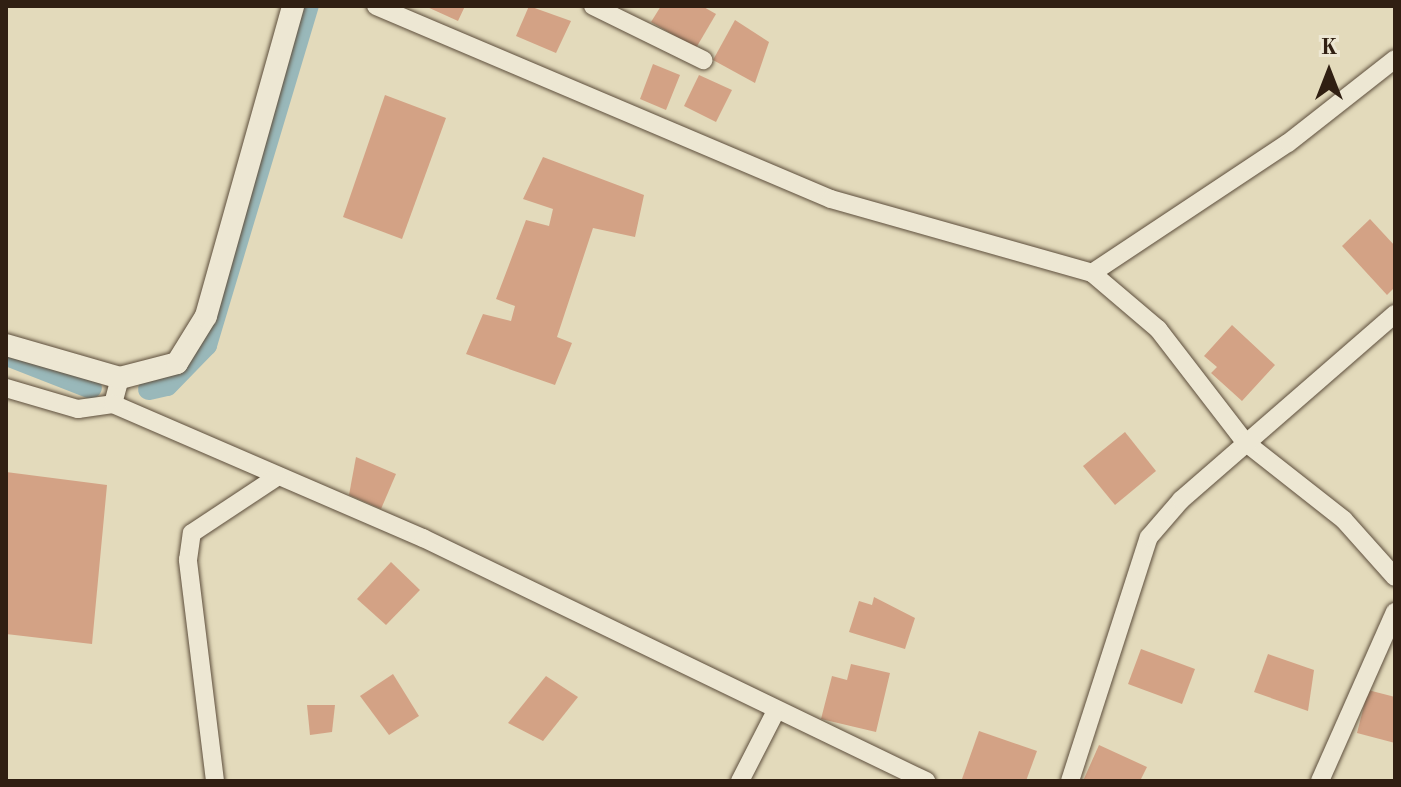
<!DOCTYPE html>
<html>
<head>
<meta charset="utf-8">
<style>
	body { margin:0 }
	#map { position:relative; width:1401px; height:787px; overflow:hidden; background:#e3dabb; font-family:"Old Standard TT",serif }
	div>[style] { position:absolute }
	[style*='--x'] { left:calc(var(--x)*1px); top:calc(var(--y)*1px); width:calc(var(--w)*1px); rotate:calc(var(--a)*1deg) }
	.canal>* { height:22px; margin:-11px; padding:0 11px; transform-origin:11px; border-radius:11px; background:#99b8ba }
	.building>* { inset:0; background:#d3a285 }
	.roads { filter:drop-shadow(0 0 2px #5d4e3c) drop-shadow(0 0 2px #5d4e3c) }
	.minor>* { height:18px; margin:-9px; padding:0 9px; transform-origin:9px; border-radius:9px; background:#ede7d3 }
	.tertiary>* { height:22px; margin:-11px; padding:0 11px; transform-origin:11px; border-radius:11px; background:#ede7d3 }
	span { translate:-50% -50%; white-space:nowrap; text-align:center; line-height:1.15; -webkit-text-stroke:6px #ede7d3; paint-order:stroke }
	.frame { position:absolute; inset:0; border:8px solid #301f12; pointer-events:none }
	.north { position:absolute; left:1289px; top:32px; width:80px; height:80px; -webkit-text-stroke:6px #ede7d3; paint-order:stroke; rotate:0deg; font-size:22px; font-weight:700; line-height:32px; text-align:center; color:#301f12 }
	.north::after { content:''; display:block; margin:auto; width:28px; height:36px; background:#301f12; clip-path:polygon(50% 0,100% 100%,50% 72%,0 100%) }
</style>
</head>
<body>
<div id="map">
	<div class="canal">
		<i style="--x:7;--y:355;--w:90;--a:21.4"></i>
		<i style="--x:149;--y:389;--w:18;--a:-13"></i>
		<i style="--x:167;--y:385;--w:56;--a:-45.7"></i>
		<i style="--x:206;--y:345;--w:354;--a:-73.3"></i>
	</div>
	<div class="building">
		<i style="clip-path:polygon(425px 6px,465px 6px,458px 21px)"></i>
		<i style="clip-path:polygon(529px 6px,571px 21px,556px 53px,516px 36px)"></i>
		<i style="clip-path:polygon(661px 6px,702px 6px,716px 14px,696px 48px,651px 22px)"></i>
		<i style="clip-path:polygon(735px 20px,769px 42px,755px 83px,713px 60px)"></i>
		<i style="clip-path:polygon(653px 64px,680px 75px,666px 110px,640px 99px)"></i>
		<i style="clip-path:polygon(699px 75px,732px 90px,716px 122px,684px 106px)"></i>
		<i style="clip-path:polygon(385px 95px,446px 118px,402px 239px,343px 217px)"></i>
		<i style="clip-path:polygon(543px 157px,644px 195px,635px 237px,593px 228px,557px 337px,572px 343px,555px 385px,466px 354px,483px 314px,511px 321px,515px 306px,496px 299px,526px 220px,549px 226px,553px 209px,523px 199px)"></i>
		<i style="clip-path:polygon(1370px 219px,1395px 246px,1395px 287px,1387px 295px,1342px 246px)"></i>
		<i style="clip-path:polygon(1232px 325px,1275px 365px,1242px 401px,1211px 373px,1217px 367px,1204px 356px)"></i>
		<i style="clip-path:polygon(1125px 432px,1156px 471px,1115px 505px,1083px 466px)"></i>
		<i style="clip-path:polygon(356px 457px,396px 474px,381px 509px,349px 495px)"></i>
		<i style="clip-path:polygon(6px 472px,107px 485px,92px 644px,6px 634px)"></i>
		<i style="clip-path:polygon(391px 562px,420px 590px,386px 625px,357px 599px)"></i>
		<i style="clip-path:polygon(874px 597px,915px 618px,905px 649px,849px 632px,859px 601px,872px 605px)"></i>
		<i style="clip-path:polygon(1141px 649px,1195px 669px,1182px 704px,1128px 684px)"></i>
		<i style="clip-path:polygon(1268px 654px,1314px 670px,1308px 711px,1254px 692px)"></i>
		<i style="clip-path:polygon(851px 664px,890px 673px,876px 732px,821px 719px,832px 676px,847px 680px)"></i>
		<i style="clip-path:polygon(393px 674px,419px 716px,389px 735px,360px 696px)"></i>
		<i style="clip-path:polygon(546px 676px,578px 697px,543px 741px,508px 723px)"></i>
		<i style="clip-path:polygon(1368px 690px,1395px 697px,1395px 743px,1357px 733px)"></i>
		<i style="clip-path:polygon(307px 705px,335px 705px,332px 732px,310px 735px)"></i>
		<i style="clip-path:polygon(979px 731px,1037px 751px,1026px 781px,962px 779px)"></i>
		<i style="clip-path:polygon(1099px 745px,1147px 767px,1140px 781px,1083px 781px)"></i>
	</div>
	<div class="roads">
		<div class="minor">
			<i style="--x:376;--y:6;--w:494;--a:23"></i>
			<i style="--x:831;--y:199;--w:271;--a:15.8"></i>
			<i style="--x:1092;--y:273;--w:235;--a:-33.6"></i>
			<i style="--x:1288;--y:143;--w:136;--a:-38.1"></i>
			<i style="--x:593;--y:6;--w:123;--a:26.1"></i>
			<i style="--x:1092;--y:273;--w:87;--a:40.3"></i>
			<i style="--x:1158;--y:329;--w:143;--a:52.4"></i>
			<i style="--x:1245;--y:442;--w:126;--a:38.2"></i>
			<i style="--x:1344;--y:520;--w:76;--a:48.2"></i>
			<i style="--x:6;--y:388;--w:75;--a:16.3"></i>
			<i style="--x:78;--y:409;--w:35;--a:-8"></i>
			<i style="--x:113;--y:404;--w:27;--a:-75"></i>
			<i style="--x:113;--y:404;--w:338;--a:23.4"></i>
			<i style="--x:423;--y:538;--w:559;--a:25.79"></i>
			<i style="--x:215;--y:781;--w:223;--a:-97"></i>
			<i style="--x:188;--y:560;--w:27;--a:-82"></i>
			<i style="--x:192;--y:533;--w:103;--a:-33.5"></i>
			<i style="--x:740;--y:781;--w:79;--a:-62.8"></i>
			<i style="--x:1070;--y:781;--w:256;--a:-72.1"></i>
			<i style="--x:1149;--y:537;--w:49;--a:-49.1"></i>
			<i style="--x:1181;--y:500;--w:284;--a:-41"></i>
			<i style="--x:1320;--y:781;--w:185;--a:-66.1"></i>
		</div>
		<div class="tertiary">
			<i style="--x:6;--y:345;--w:119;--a:16.1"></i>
			<i style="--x:120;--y:378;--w:59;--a:-14.7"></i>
			<i style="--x:177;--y:363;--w:55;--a:-58.3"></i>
			<i style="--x:206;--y:316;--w:322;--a:-74.3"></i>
		</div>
	</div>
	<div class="frame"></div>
	<div class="north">K</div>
</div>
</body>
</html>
